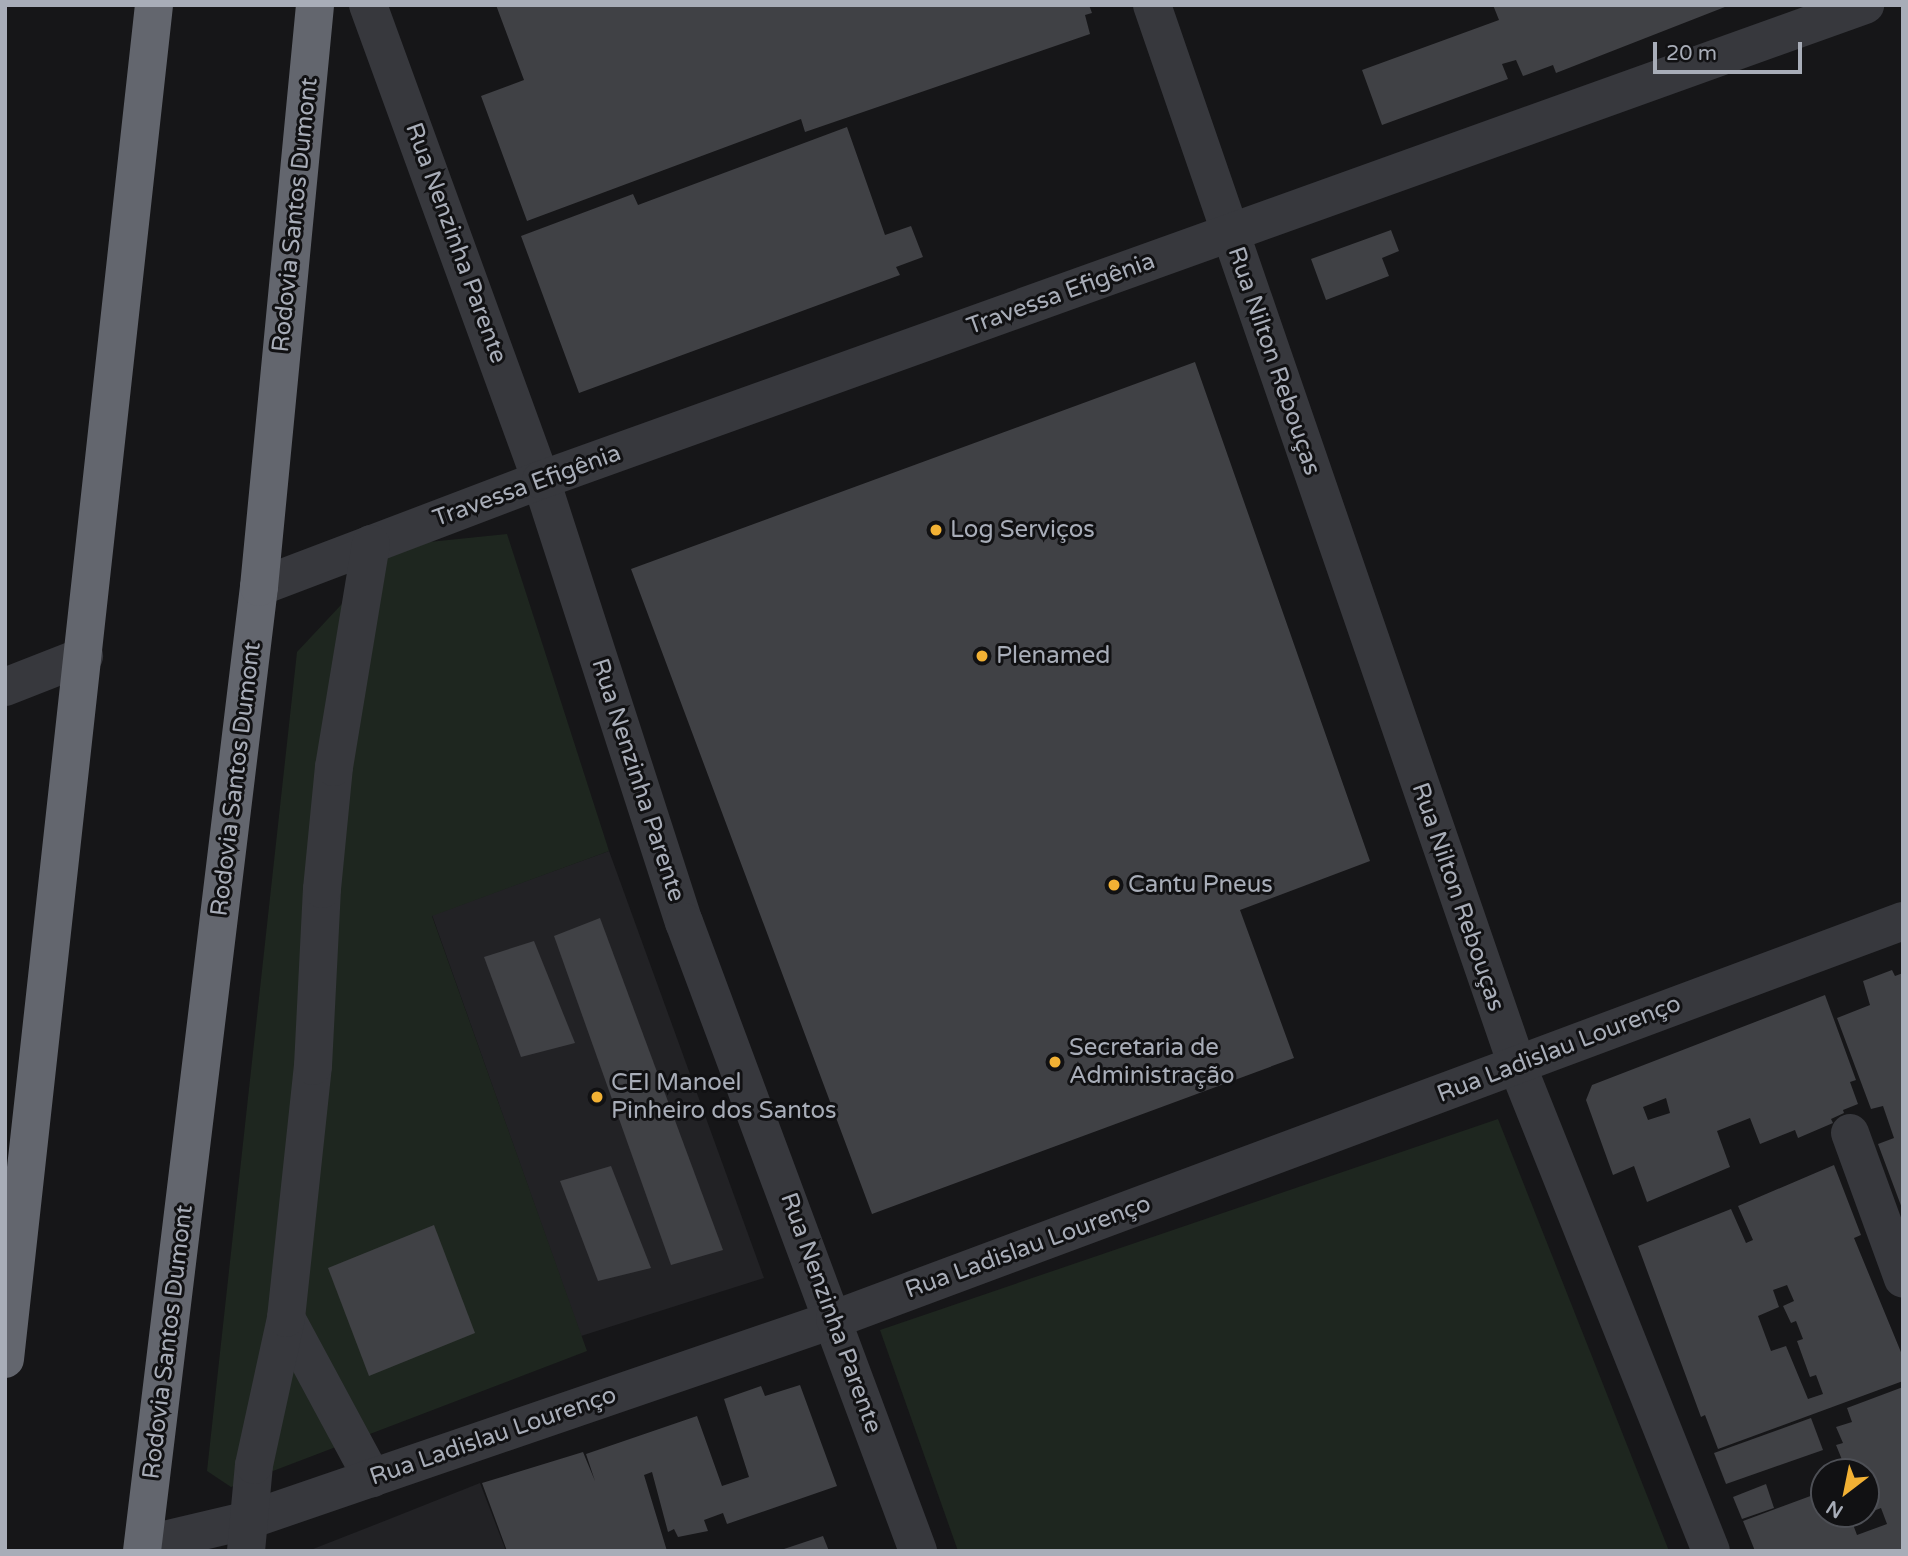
<!DOCTYPE html>
<html>
<head>
<meta charset="utf-8">
<style>
	body { margin:0 }
	#map { position:relative; width:1908px; height:1556px; overflow:hidden; background:#161618; font-family:"Varela Round",sans-serif }
	div>[style] { position:absolute }
	[style*='--x'] { left:calc(var(--x)*1px); top:calc(var(--y)*1px); width:calc(var(--w)*1px); rotate:calc(var(--a)*1deg) }
	.built>* { inset:0; background:#222225 }
	.green>* { inset:0; background:#1e261f }
	.building>* { inset:0; background:#404145 }
	.minor>* { height:38px; margin:-19px; padding:0 19px; transform-origin:19px; border-radius:19px; background:#37383d }
	.highway>* { height:38px; margin:-19px; padding:0 19px; transform-origin:19px; border-radius:19px; background:#63666e }
	.dots>* { width:19px; height:19px; translate:-50% -50%; box-sizing:border-box; border:4px solid #111113; border-radius:50% }
	span { translate:-50% -50%; white-space:nowrap; text-align:center; line-height:1.15; -webkit-text-stroke:6px #111113; paint-order:stroke }
	.street-label { font-size:24px; color:#a8adb8 }
	.poi-label { font-size:24px; color:#a8adb8 }
	.left { translate:0 -50%; text-align:left }
	.frame { position:absolute; inset:0; border:7px solid #a8adb8; pointer-events:none }
	.north { position:absolute; left:1810px; top:1458px; width:70px; height:70px; box-sizing:border-box; background:#111113; border:2px solid #4d4f55; border-radius:50%; rotate:212deg; font-size:19px; font-weight:700; line-height:28px; text-align:center; color:#a8adb8 }
	.north::after { content:''; display:block; margin:auto; width:24px; height:32px; background:#f2b134; clip-path:polygon(50% 0,100% 100%,50% 72%,0 100%) }
	.scale { position:absolute; left:1653px; top:42px; width:149px; height:32px; box-sizing:border-box; border:4px solid #a8adb8; border-top:0; padding-left:9px; font-size:21px; line-height:24px; white-space:nowrap; color:#a8adb8; -webkit-text-stroke:5px #111113; paint-order:stroke }
</style>
</head>
<body>
<div id="map">
	<div class="built">
		<i style="clip-path:polygon(609px 851px,764px 1278px,581px 1336px,432px 915px)"></i>
		<i style="clip-path:polygon(480px 1483px,506px 1551px,308px 1551px,387px 1520px)"></i>
	</div>
	<div class="green">
		<i style="clip-path:polygon(507px 534px,609px 851px,432px 916px,587px 1351px,231px 1487px,207px 1471px,297px 652px,384px 559px,429px 542px)"></i>
		<i style="clip-path:polygon(1498px 1119px,1669px 1551px,958px 1551px,880px 1330px)"></i>
	</div>
	<div class="building">
		<i style="clip-path:polygon(496px 5px,1089px 5px,1092px 13px,1085px 15px,1090px 34px,805px 132px,801px 119px,527px 221px,481px 96px,524px 80px)"></i>
		<i style="clip-path:polygon(1493px 5px,1730px 5px,1556px 73px,1553px 65px,1523px 76px,1516px 60px,1502px 64px,1508px 79px,1382px 125px,1362px 70px,1499px 20px)"></i>
		<i style="clip-path:polygon(847px 127px,885px 235px,911px 226px,923px 257px,896px 267px,900px 275px,579px 393px,521px 236px,633px 194px,638px 205px)"></i>
		<i style="clip-path:polygon(1391px 230px,1399px 251px,1382px 258px,1389px 276px,1326px 300px,1311px 259px)"></i>
		<i style="clip-path:polygon(1195px 362px,1370px 861px,1240px 910px,1294px 1058px,872px 1214px,631px 569px)"></i>
		<i style="clip-path:polygon(600px 918px,723px 1250px,671px 1265px,554px 936px)"></i>
		<i style="clip-path:polygon(534px 941px,575px 1043px,521px 1057px,484px 957px)"></i>
		<i style="clip-path:polygon(1892px 970px,1895px 976px,1903px 973px,1903px 1211px,1878px 1144px,1894px 1138px,1883px 1106px,1871px 1109px,1837px 1018px,1870px 1005px,1863px 981px)"></i>
		<i style="clip-path:polygon(evenodd,1825px 995px,1856px 1080px,1850px 1082px,1858px 1104px,1843px 1110px,1844px 1113px,1831px 1119px,1833px 1123px,1798px 1138px,1795px 1130px,1760px 1144px,1750px 1118px,1717px 1131px,1730px 1167px,1647px 1202px,1634px 1166px,1613px 1175px,1586px 1100px,1592px 1085px,1825px 995px,1666px 1098px,1670px 1113px,1648px 1120px,1643px 1107px,1666px 1098px)"></i>
		<i style="clip-path:polygon(evenodd,1834px 1165px,1861px 1235px,1854px 1238px,1903px 1357px,1903px 1381px,1718px 1449px,1705px 1415px,1701px 1417px,1638px 1246px,1731px 1209px,1746px 1243px,1753px 1240px,1738px 1206px,1834px 1165px,1787px 1285px,1794px 1301px,1783px 1306px,1791px 1323px,1796px 1321px,1803px 1339px,1797px 1341px,1810px 1377px,1816px 1375px,1823px 1394px,1808px 1399px,1786px 1346px,1771px 1351px,1758px 1316px,1779px 1307px,1773px 1290px,1787px 1285px)"></i>
		<i style="clip-path:polygon(611px 1166px,651px 1268px,598px 1281px,560px 1181px)"></i>
		<i style="clip-path:polygon(434px 1225px,475px 1333px,369px 1376px,328px 1268px)"></i>
		<i style="clip-path:polygon(800px 1385px,837px 1486px,727px 1524px,723px 1513px,704px 1520px,708px 1531px,678px 1537px,674px 1529px,668px 1532px,652px 1472px,644px 1475px,667px 1551px,507px 1551px,482px 1483px,583px 1452px,595px 1481px,586px 1454px,697px 1416px,722px 1486px,749px 1477px,724px 1399px,761px 1386px,765px 1396px)"></i>
		<i style="clip-path:polygon(1903px 1387px,1903px 1551px,1755px 1551px,1743px 1521px,1824px 1491px,1824px 1514px,1835px 1514px,1839px 1524px,1851px 1519px,1857px 1535px,1887px 1524px,1881px 1508px,1866px 1514px,1866px 1472px,1847px 1472px,1836px 1445px,1843px 1443px,1836px 1427px,1852px 1422px,1847px 1408px)"></i>
		<i style="clip-path:polygon(1811px 1418px,1823px 1450px,1726px 1484px,1714px 1453px)"></i>
		<i style="clip-path:polygon(1766px 1484px,1774px 1508px,1742px 1519px,1733px 1497px)"></i>
		<i style="clip-path:polygon(823px 1536px,829px 1551px,781px 1551px,781px 1550px)"></i>
	</div>
	<div class="minor">
		<i style="--x:368;--y:5;--w:506;--a:69.99"></i>
		<i style="--x:541;--y:480;--w:465;--a:72.1"></i>
		<i style="--x:684;--y:922;--w:671;--a:69.59"></i>
		<i style="--x:1152;--y:5;--w:1121;--a:71"></i>
		<i style="--x:1517;--y:1065;--w:523;--a:68.24"></i>
		<i style="--x:259;--y:587;--w:302;--a:-20.8"></i>
		<i style="--x:541;--y:480;--w:1407;--a:-19.74"></i>
		<i style="--x:5;--y:687;--w:85;--a:-21.4"></i>
		<i style="--x:1850;--y:1133;--w:155;--a:70"></i>
		<i style="--x:286;--y:1318;--w:182;--a:61.7"></i>
		<i style="--x:143;--y:1545;--w:109;--a:-13.3"></i>
		<i style="--x:249;--y:1520;--w:620;--a:-18.93"></i>
		<i style="--x:835;--y:1319;--w:1140;--a:-20.44"></i>
		<i style="--x:246;--y:1551;--w:86;--a:-84.7"></i>
		<i style="--x:254;--y:1465;--w:150;--a:-77.7"></i>
		<i style="--x:286;--y:1318;--w:253;--a:-83.9"></i>
		<i style="--x:313;--y:1066;--w:177;--a:-87.1"></i>
		<i style="--x:322;--y:889;--w:123;--a:-84.4"></i>
		<i style="--x:334;--y:767;--w:226;--a:-80.6"></i>
	</div>
	<div class="highway">
		<i style="--x:5;--y:1359;--w:1362;--a:-83.72"></i>
		<i style="--x:142;--y:1551;--w:971;--a:-83.08"></i>
		<i style="--x:259;--y:587;--w:585;--a:-84.5"></i>
	</div>
	<div class="dots">
		<i style="left:936px;top:530px;background:#f2b134"></i>
		<i style="left:982px;top:656px;background:#f2b134"></i>
		<i style="left:1114px;top:885px;background:#f2b134"></i>
		<i style="left:1055px;top:1062px;background:#f2b134"></i>
		<i style="left:597px;top:1097px;background:#f2b134"></i>
	</div>
	<div class="street-label">
		<span style="left:295px;top:215px;rotate:-84deg">Rodovia Santos Dumont</span>
		<span style="left:456px;top:243px;rotate:70deg">Rua Nenzinha Parente</span>
		<span style="left:1061px;top:294px;rotate:-20deg">Travessa Efigênia</span>
		<span style="left:1274px;top:361px;rotate:71deg">Rua Nilton Rebouças</span>
		<span style="left:527px;top:486px;rotate:-20deg">Travessa Efigênia</span>
		<span style="left:236px;top:779px;rotate:-83deg">Rodovia Santos Dumont</span>
		<span style="left:638px;top:780px;rotate:72deg">Rua Nenzinha Parente</span>
		<span style="left:1458px;top:897px;rotate:71deg">Rua Nilton Rebouças</span>
		<span style="left:1559px;top:1049px;rotate:-21deg">Rua Ladislau Lourenço</span>
		<span style="left:1028px;top:1247px;rotate:-20deg">Rua Ladislau Lourenço</span>
		<span style="left:831px;top:1313px;rotate:70deg">Rua Nenzinha Parente</span>
		<span style="left:168px;top:1342px;rotate:-83deg">Rodovia Santos Dumont</span>
		<span style="left:493px;top:1436px;rotate:-19deg">Rua Ladislau Lourenço</span>
	</div>
	<div class="poi-label">
		<span class="left" style="left:950px;top:530px">Log Serviços</span>
		<span class="left" style="left:996px;top:656px">Plenamed</span>
		<span class="left" style="left:1128px;top:885px">Cantu Pneus</span>
		<span class="left" style="left:1069px;top:1062px">Secretaria de<br>Administração</span>
		<span class="left" style="left:611px;top:1097px">CEI Manoel<br>Pinheiro dos Santos</span>
	</div>
	<div class="frame"></div>
	<div class="north">N</div>
	<div class="scale">20 m</div>
</div>
</body>
</html>
